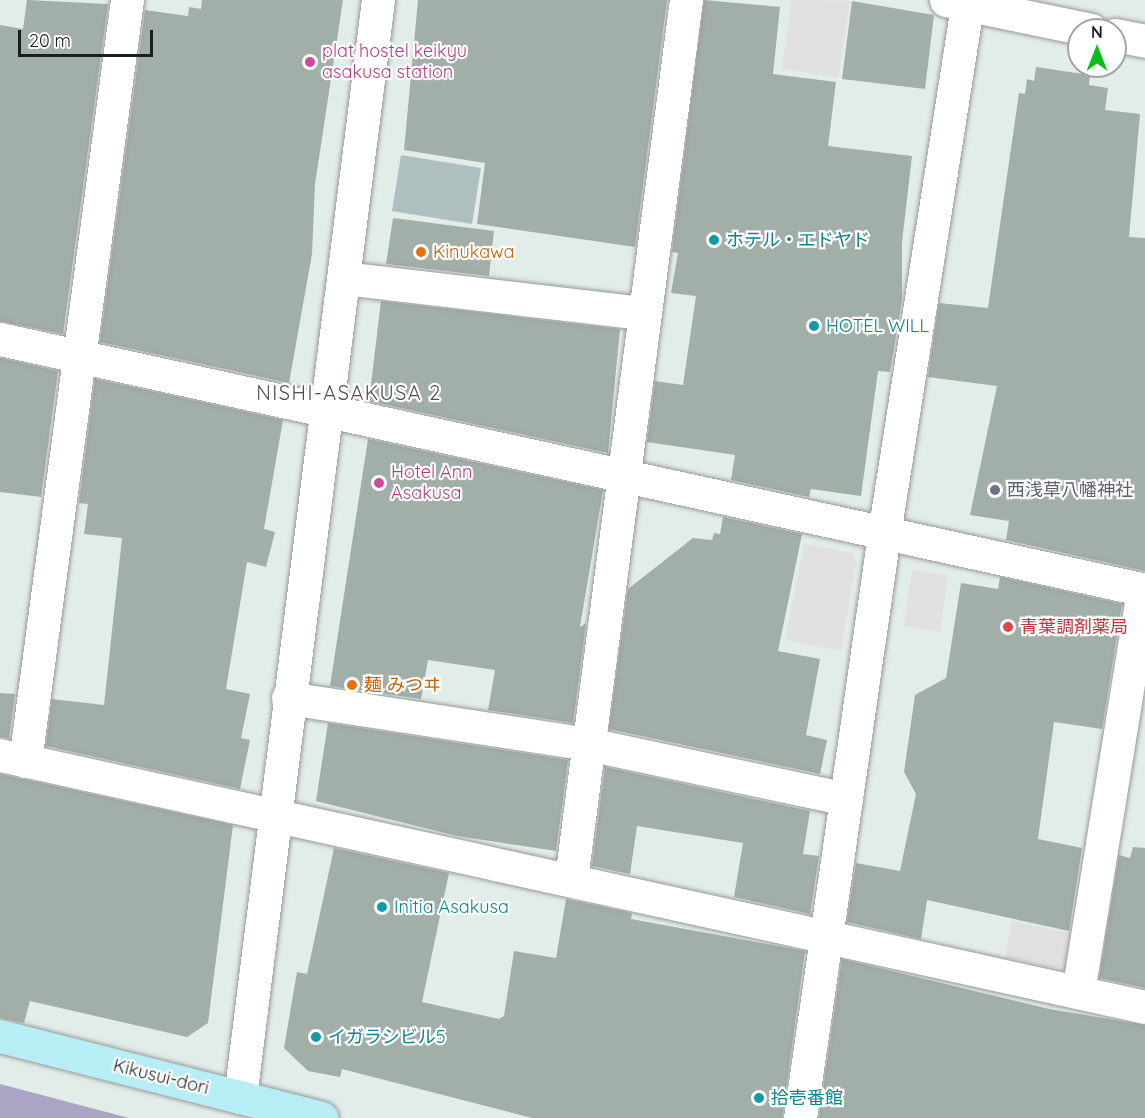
<!DOCTYPE html>
<html>
<head>
<meta charset="utf-8">
<style>
	body { margin:0 }
	#map { position:relative; width:1145px; height:1118px; overflow:hidden; background:#e2edea; font-family:Quicksand,"Noto Sans JP",sans-serif }
	div>[style] { position:absolute }
	[style*='--x'] { left:calc(var(--x)*1px); top:calc(var(--y)*1px); width:calc(var(--w)*1px); rotate:calc(var(--a)*1deg) }
	.construction>* { inset:0; background:#aebfc0 }
	.cemetery>* { inset:0; background:#aca4c4 }
	.parking>* { inset:0; background:#e0e0e0 }
	.building>* { inset:0; background:#a2aea8 }
	.roads { filter:drop-shadow(0 0 2px #999) drop-shadow(0 0 2px #999) }
	.street>* { height:33px; margin:-16.5px; padding:0 16.5px; transform-origin:16.5px; border-radius:16.5px; background:#fff }
	.secondary>* { height:33px; margin:-16.5px; padding:0 16.5px; transform-origin:16.5px; border-radius:16.5px; background:#b7edf5 }
	.dots>* { width:16px; height:16px; translate:-50% -50%; box-sizing:border-box; border:3px solid #fff; border-radius:50% }
	span { translate:-50% -50%; white-space:nowrap; text-align:center; line-height:1.15; -webkit-text-stroke:4.5px #fff; paint-order:stroke }
	.hotel-label { font-size:18px; color:#b23c85 }
	.left { translate:0 -50%; text-align:left }
	.culture-label { font-size:18px; color:#0d838f }
	.food-label { font-size:18px; color:#c56008 }
	.worship-label { font-size:18px; color:#5b616d }
	.health-label { font-size:18px; color:#be3a42 }
	.street-label { font-size:18px; color:#1c1c1c }
	.neighbourhood-label { font-size:20px; color:#4f4f4f; letter-spacing:1.5px }
	.north { position:absolute; left:1067px; top:18px; width:60px; height:60px; box-sizing:border-box; background:#fff; border:2px solid #a4a4a4; border-radius:50%; rotate:0deg; font-size:16px; font-weight:700; line-height:24px; text-align:center; color:#1c1c1c }
	.north::after { content:''; display:block; margin:auto; width:21px; height:27px; background:#0cbc1a; clip-path:polygon(50% 0,100% 100%,50% 72%,0 100%) }
	.scale { position:absolute; left:18px; top:30px; width:135px; height:27px; box-sizing:border-box; border:3px solid #1c1c1c; border-top:0; padding-left:8px; font-size:18px; line-height:21px; white-space:nowrap; color:#1c1c1c; -webkit-text-stroke:4px #fff; paint-order:stroke }
</style>
</head>
<body>
<div id="map">
	<div class="construction">
		<i style="clip-path:polygon(401px 155px,481px 168px,472px 224px,392px 211px)"></i>
	</div>
	<div class="cemetery">
		<i style="clip-path:polygon(0 1084px,129px 1118px,0 1118px)"></i>
	</div>
	<div class="parking">
		<i style="clip-path:polygon(792px 0,850px 1px,838px 78px,782px 69px)"></i>
		<i style="clip-path:polygon(804px 544px,853px 553px,856px 562px,841px 651px,785px 640px)"></i>
		<i style="clip-path:polygon(912px 570px,948px 576px,940px 632px,904px 626px)"></i>
		<i style="clip-path:polygon(1012px 921px,1081px 936px,1073px 972px,1005px 957px)"></i>
	</div>
	<div class="building">
		<i style="clip-path:polygon(27px 0,108px 4px,63px 334px,0 321px,0 25px,23px 29px)"></i>
		<i style="clip-path:polygon(202px 0,343px 0,315px 184px,312px 254px,289px 383px,100px 342px,145px 10px,188px 16px,189px 7px,201px 9px)"></i>
		<i style="clip-path:polygon(418px 0,667px 0,635px 247px,477px 224px,485px 163px,404px 150px)"></i>
		<i style="clip-path:polygon(704px 0,780px 7px,773px 74px,836px 82px,828px 146px,912px 156px,902px 242px,902px 300px,890px 372px,878px 371px,861px 496px,811px 489px,809px 497px,731px 480px,735px 455px,647px 442px,655px 381px,683px 385px,696px 296px,671px 293px,678px 253px,672px 252px)"></i>
		<i style="clip-path:polygon(852px 1px,934px 15px,925px 89px,842px 79px)"></i>
		<i style="clip-path:polygon(1036px 67px,1090px 75px,1089px 85px,1108px 88px,1105px 110px,1140px 114px,1129px 237px,1145px 238px,1145px 571px,1006px 540px,1009px 521px,970px 515px,997px 386px,928px 377px,939px 303px,988px 308px,1019px 93px,1025px 94px,1027px 79px,1034px 81px)"></i>
		<i style="clip-path:polygon(393px 218px,494px 231px,489px 276px,386px 264px)"></i>
		<i style="clip-path:polygon(381px 301px,620px 329px,608px 453px,369px 401px)"></i>
		<i style="clip-path:polygon(0 358px,58px 371px,41px 497px,0 492px)"></i>
		<i style="clip-path:polygon(95px 379px,283px 420px,264px 529px,275px 532px,266px 567px,247px 562px,226px 689px,250px 694px,241px 738px,250px 740px,240px 789px,46px 746px,52px 699px,104px 705px,122px 538px,84px 534px,88px 504px,79px 503px)"></i>
		<i style="clip-path:polygon(368px 439px,603px 490px,580px 627px,586px 623px,573px 723px,488px 710px,495px 670px,428px 660px,421px 699px,330px 686px)"></i>
		<i style="clip-path:polygon(723px 517px,802px 534px,778px 651px,820px 659px,806px 735px,827px 740px,820px 774px,609px 729px,628px 589px,693px 538px,712px 540px,714px 533px,720px 534px)"></i>
		<i style="clip-path:polygon(1000px 577px,1122px 604px,1102px 729px,1054px 722px,1038px 839px,1082px 848px,1069px 931px,927px 900px,921px 939px,847px 922px,856px 863px,900px 871px,916px 794px,904px 772px,915px 695px,946px 678px,961px 583px,998px 589px)"></i>
		<i style="clip-path:polygon(0 693px,15px 694px,9px 738px,0 737px)"></i>
		<i style="clip-path:polygon(328px 723px,568px 760px,556px 851px,457px 836px,316px 801px)"></i>
		<i style="clip-path:polygon(605px 767px,810px 811px,803px 854px,819px 856px,810px 914px,734px 897px,743px 843px,637px 826px,630px 874px,592px 866px)"></i>
		<i style="clip-path:polygon(0 774px,233px 825px,208px 1023px,187px 1037px,30px 1001px,24px 1023px,0 1018px)"></i>
		<i style="clip-path:polygon(1133px 847px,1145px 848px,1145px 988px,1099px 978px,1119px 855px,1130px 858px)"></i>
		<i style="clip-path:polygon(334px 848px,449px 873px,422px 1002px,499px 1019px,504px 1016px,514px 951px,556px 958px,566px 899px,632px 913px,631px 919px,805px 951px,782px 1118px,532px 1118px,342px 1069px,340px 1077px,308px 1071px,284px 1048px,297px 972px,307px 974px)"></i>
		<i style="clip-path:polygon(842px 959px,1049px 1009px,1145px 1025px,1145px 1118px,819px 1118px)"></i>
	</div>
	<div class="roads">
		<div class="street">
			<i style="--x:946;--y:0;--w:148;--a:11.7"></i>
			<i style="--x:1115;--y:35;--w:31;--a:11"></i>
			<i style="--x:344;--y:278;--w:302;--a:6.7"></i>
			<i style="--x:0;--y:339;--w:1172;--a:12.36"></i>
			<i style="--x:288;--y:698;--w:304;--a:8.7"></i>
			<i style="--x:588;--y:744;--w:264;--a:12"></i>
			<i style="--x:0;--y:755;--w:1172;--a:12.41"></i>
			<i style="--x:25;--y:761;--w:768;--a:-82.37"></i>
			<i style="--x:571;--y:879;--w:886;--a:-82.55"></i>
			<i style="--x:1078;--y:992;--w:407;--a:-80.8"></i>
			<i style="--x:240;--y:1097;--w:1106;--a:-82.83"></i>
			<i style="--x:800;--y:1118;--w:590;--a:-81.81"></i>
			<i style="--x:884;--y:534;--w:541;--a:-81.06"></i>
		</div>
		<div class="secondary">
			<i style="--x:0;--y:1036;--w:332;--a:14.3"></i>
		</div>
	</div>
	<div class="dots">
		<i style="left:310px;top:62px;background:#d1479c"></i>
		<i style="left:714px;top:240px;background:#0f9aa8"></i>
		<i style="left:421px;top:252px;background:#e8710a"></i>
		<i style="left:814px;top:326px;background:#0f9aa8"></i>
		<i style="left:379px;top:483px;background:#d1479c"></i>
		<i style="left:995px;top:490px;background:#6b7280"></i>
		<i style="left:1008px;top:627px;background:#e0444e"></i>
		<i style="left:352px;top:685px;background:#e8710a"></i>
		<i style="left:382px;top:907px;background:#0f9aa8"></i>
		<i style="left:316px;top:1037px;background:#0f9aa8"></i>
		<i style="left:759px;top:1098px;background:#0f9aa8"></i>
	</div>
	<div class="hotel-label">
		<span class="left" style="left:322px;top:62px">plat hostel keikyu<br>asakusa station</span>
		<span class="left" style="left:391px;top:483px">Hotel Ann<br>Asakusa</span>
	</div>
	<div class="culture-label">
		<span class="left" style="left:726px;top:240px">ホテル・エドヤド</span>
		<span class="left" style="left:826px;top:326px">HOTEL WILL</span>
		<span class="left" style="left:394px;top:907px">Initia Asakusa</span>
		<span class="left" style="left:328px;top:1037px">イガラシビル5</span>
		<span class="left" style="left:771px;top:1098px">拾壱番館</span>
	</div>
	<div class="food-label">
		<span class="left" style="left:433px;top:252px">Kinukawa</span>
		<span class="left" style="left:364px;top:685px">麺 みつヰ</span>
	</div>
	<div class="worship-label">
		<span class="left" style="left:1007px;top:490px">西浅草八幡神社</span>
	</div>
	<div class="health-label">
		<span class="left" style="left:1020px;top:627px">青葉調剤薬局</span>
	</div>
	<div class="street-label">
		<span style="left:161px;top:1077px;rotate:14deg">Kikusui-dori</span>
	</div>
	<div class="neighbourhood-label">
		<span style="left:349px;top:392px">NISHI-ASAKUSA 2</span>
	</div>
	<div class="north">N</div>
	<div class="scale">20 m</div>
</div>
</body>
</html>
